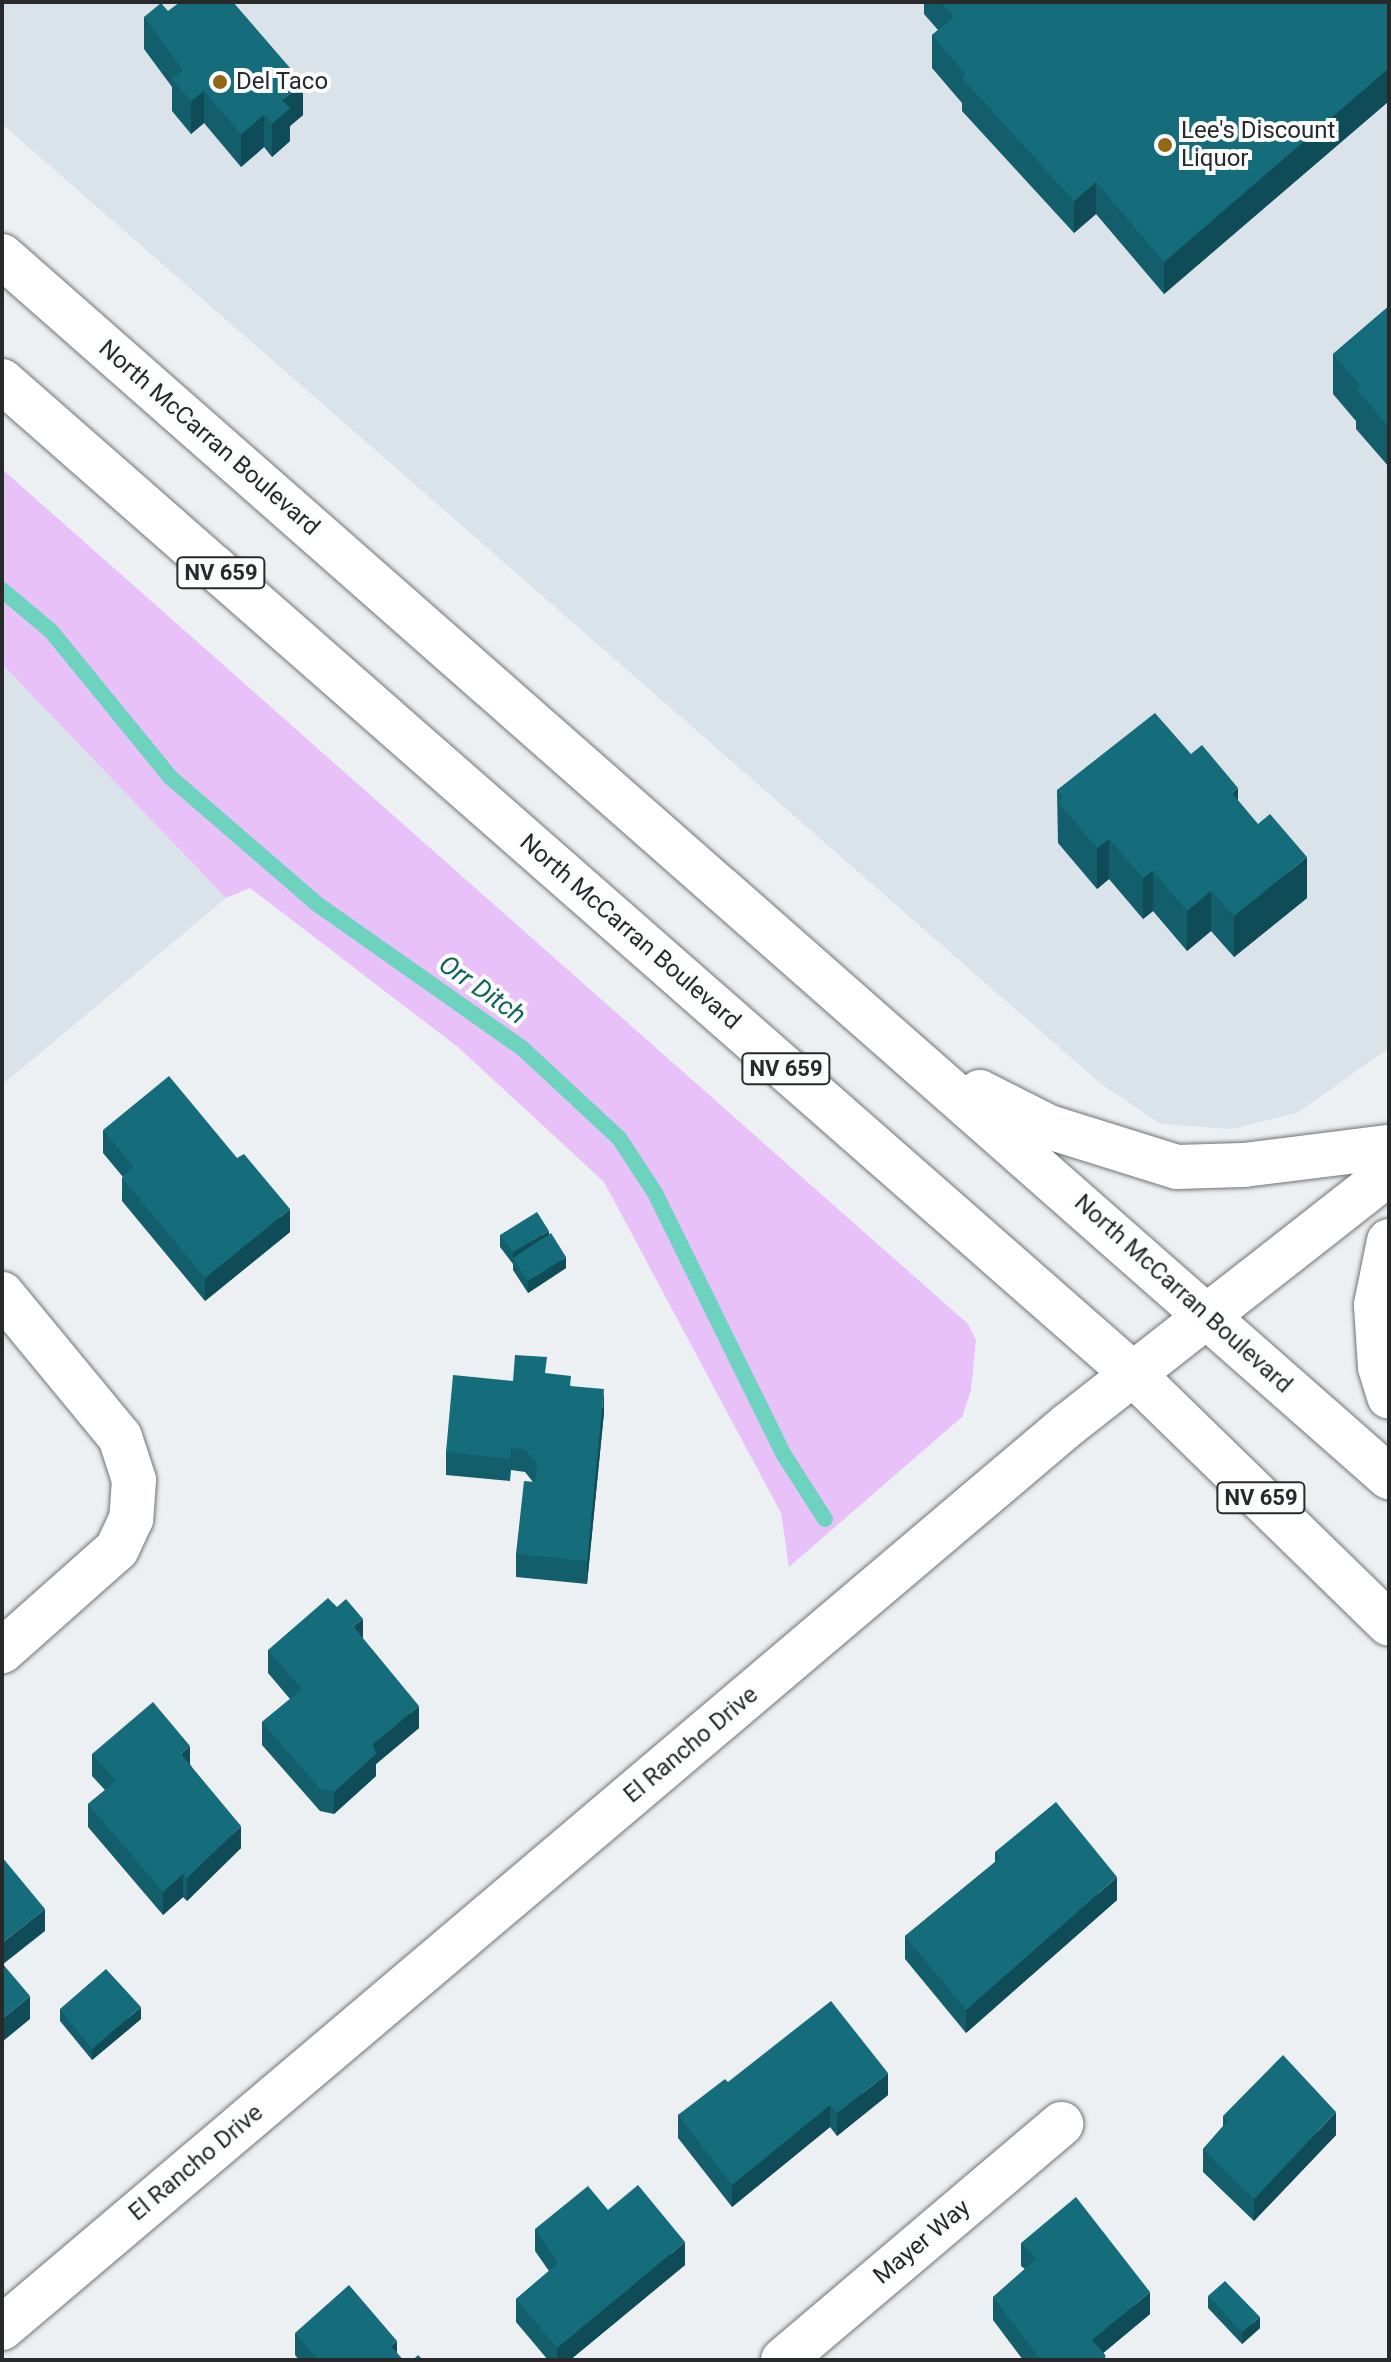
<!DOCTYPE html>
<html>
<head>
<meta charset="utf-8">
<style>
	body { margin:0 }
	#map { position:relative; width:1391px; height:2362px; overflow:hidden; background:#edf0f3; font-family:Roboto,sans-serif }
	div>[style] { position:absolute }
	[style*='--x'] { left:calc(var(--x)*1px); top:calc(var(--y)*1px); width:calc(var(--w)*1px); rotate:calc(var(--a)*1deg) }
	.built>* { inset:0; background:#dae2ea }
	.green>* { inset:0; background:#e9c1f9 }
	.stream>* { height:16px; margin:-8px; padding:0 8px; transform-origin:8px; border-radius:8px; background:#6dd3be }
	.roads { filter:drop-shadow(0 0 2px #717375) drop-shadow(0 0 2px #717375) }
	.street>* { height:44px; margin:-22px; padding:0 22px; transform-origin:22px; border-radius:22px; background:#fff }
	.secondary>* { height:44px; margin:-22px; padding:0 22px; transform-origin:22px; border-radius:22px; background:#fff }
	.primary>* { height:44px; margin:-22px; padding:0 22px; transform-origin:22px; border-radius:22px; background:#fff }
	.wall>* { inset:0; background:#125e6b }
	.shaded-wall>* { inset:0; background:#0f4c57 }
	.building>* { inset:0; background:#156d7c }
	.dots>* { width:22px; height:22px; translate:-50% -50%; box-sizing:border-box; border:4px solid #fcfdff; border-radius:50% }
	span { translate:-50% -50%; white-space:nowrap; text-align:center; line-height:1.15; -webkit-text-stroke:8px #fcfdff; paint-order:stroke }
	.shield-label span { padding:2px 6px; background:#fcfdff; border:2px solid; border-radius:6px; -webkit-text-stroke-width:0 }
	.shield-label { font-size:22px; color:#28292a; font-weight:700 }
	.poi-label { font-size:24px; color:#28292a }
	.left { translate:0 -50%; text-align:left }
	.street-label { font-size:24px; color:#28292a }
	.water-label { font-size:26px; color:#0f6456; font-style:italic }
	.frame { position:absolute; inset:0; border:4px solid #28292a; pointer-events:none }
</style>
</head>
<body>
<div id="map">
	<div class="built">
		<i style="clip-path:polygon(2px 2px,1389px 2px,1389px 1048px,1297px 1113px,1231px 1129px,1161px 1124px,1100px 1083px,2px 124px)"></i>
		<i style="clip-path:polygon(2px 664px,226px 898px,2px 1085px)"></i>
	</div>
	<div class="green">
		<i style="clip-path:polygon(2px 469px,968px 1324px,976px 1340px,971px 1390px,962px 1417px,789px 1567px,781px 1513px,604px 1182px,459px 1048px,250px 888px,226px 898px,2px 664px)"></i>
	</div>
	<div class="stream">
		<i style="--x:2;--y:590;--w:64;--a:39.9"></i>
		<i style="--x:51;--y:631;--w:188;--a:50.8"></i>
		<i style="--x:170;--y:777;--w:194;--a:40.8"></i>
		<i style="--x:317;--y:904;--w:251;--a:35.1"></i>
		<i style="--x:522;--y:1048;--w:132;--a:42.9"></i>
		<i style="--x:619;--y:1138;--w:66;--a:56.8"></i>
		<i style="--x:655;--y:1193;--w:292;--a:63.8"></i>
		<i style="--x:784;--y:1455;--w:76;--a:57.4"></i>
	</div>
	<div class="roads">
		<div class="street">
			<i style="--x:2;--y:1294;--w:185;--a:50.5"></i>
			<i style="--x:120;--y:1437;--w:45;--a:72"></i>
			<i style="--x:134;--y:1480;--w:39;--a:94"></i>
			<i style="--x:131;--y:1519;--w:33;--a:115"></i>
			<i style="--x:117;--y:1549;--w:154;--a:138.4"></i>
			<i style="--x:783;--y:2360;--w:365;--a:-40.3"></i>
		</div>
		<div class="secondary">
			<i style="--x:2;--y:2328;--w:1397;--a:-40.27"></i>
			<i style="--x:1068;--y:1425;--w:408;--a:-38.1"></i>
		</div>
		<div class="primary">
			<i style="--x:2;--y:256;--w:1848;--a:41.36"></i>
			<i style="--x:2;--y:381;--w:1504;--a:41.28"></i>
			<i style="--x:1132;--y:1373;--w:359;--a:44.3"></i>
			<i style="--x:980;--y:1092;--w:77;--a:26.9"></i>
			<i style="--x:1049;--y:1127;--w:134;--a:17.4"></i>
			<i style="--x:1177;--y:1167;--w:67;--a:-1.7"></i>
			<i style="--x:1244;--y:1165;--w:146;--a:-7.1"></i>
			<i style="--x:1389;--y:1241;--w:65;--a:101.5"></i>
			<i style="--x:1376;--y:1305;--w:62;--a:86.3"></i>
			<i style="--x:1380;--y:1367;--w:31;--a:73"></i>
		</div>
	</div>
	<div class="wall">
		<i style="clip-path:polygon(924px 2px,1389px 2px,1389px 101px,1164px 294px,1096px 214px,1074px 233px,962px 111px,962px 103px,932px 68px,932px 35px,938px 30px,924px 14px)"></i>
		<i style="clip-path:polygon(168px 11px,303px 115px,290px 126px,290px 141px,272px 157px,264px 147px,241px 167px,204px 123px,191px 134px,172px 111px,172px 87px,144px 49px,144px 17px)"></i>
		<i style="clip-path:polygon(1389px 306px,1389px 467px,1356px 429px,1356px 421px,1333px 394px,1333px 354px)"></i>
		<i style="clip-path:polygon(1191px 754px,1238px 801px,1307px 898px,1234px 957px,1211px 931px,1187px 951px,1153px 911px,1143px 919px,1109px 879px,1097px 889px,1058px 843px,1057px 790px)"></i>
		<i style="clip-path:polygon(103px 1130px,237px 1158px,290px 1232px,205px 1301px,122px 1201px,122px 1178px,123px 1177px,103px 1153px)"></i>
		<i style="clip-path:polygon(500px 1235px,549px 1235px,566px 1268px,528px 1293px,513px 1270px,513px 1264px,500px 1247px)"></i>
		<i style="clip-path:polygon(547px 1374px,571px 1386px,604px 1412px,587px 1584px,516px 1577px,516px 1554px,533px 1482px,525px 1472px,511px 1470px,510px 1481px,446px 1475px,446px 1452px,513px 1381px)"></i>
		<i style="clip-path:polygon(363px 1639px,419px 1728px,376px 1764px,376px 1776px,334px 1814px,320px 1811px,262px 1745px,262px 1722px,290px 1699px,268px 1673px,268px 1650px)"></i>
		<i style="clip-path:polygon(92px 1754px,190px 1764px,241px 1848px,187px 1901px,183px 1897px,163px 1915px,88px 1827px,88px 1804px,105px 1790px,92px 1776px)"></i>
		<i style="clip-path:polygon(995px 1852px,1117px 1900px,966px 2033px,905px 1959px,905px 1936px,995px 1862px)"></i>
		<i style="clip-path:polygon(60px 2009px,141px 2019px,92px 2060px,60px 2021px)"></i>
		<i style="clip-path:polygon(728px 2082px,888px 2095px,837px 2136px,830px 2127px,732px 2207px,678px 2138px,678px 2115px)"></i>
		<i style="clip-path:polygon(1223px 2116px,1336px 2135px,1254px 2221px,1203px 2172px,1203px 2149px,1223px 2126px)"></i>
		<i style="clip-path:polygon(608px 2210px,685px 2265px,570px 2360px,548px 2360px,516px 2322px,516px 2299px,549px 2271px,535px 2251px,535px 2229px)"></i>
		<i style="clip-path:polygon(1021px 2243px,1150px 2314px,1103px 2353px,1106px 2360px,1023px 2360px,993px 2320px,993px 2297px,1025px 2269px,1021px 2266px)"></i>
		<i style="clip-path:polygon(1208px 2296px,1260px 2328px,1242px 2344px,1208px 2308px)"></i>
		<i style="clip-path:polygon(295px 2333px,397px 2353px,403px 2360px,299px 2360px,295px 2355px)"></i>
	</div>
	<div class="shaded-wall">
		<i style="clip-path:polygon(1389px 68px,1389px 101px,1164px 294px,1164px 262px)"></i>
		<i style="clip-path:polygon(303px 83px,303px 115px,290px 126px,290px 141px,272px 157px,272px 124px,282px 100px)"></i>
		<i style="clip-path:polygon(204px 91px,204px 123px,191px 134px,191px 101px)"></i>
		<i style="clip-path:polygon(264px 115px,264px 147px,241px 167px,241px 134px)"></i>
		<i style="clip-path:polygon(1096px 182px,1096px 214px,1074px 233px,1074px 201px)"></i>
		<i style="clip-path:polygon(1238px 788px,1238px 828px,1232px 793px)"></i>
		<i style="clip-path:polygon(1109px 839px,1109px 879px,1097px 889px,1097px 848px)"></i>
		<i style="clip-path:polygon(1307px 857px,1307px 898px,1234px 957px,1234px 916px)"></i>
		<i style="clip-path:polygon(1153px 871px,1153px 911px,1143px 919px,1143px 878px)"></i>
		<i style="clip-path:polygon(1211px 891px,1211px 931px,1187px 951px,1187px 911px)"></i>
		<i style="clip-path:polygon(290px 1209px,290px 1232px,205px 1301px,205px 1278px)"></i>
		<i style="clip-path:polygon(549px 1231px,549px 1243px,513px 1258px,513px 1264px,513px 1252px)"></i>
		<i style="clip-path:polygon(566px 1257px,566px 1268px,528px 1293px,528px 1281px)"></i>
		<i style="clip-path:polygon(604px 1389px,604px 1412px,587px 1584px,587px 1561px)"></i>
		<i style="clip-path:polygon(363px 1619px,363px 1641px,353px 1626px)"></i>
		<i style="clip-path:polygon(419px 1706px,419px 1728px,376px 1764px,376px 1776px,334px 1814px,334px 1792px,373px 1744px)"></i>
		<i style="clip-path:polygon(190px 1746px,190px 1769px,181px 1754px)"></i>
		<i style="clip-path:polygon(241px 1826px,241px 1848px,187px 1901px,187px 1878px)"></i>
		<i style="clip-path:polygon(183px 1874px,183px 1897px,163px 1915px,163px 1892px)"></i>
		<i style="clip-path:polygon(1117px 1877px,1117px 1900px,966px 2033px,966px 2010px)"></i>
		<i style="clip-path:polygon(45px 1909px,45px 1931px,2px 1965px,2px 1943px)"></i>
		<i style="clip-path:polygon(30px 1996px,30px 2019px,2px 2042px,2px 2019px)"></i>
		<i style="clip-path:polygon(141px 2007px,141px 2019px,92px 2060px,92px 2049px)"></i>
		<i style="clip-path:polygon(888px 2073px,888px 2095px,837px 2136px,837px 2113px)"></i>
		<i style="clip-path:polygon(830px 2105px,830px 2127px,732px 2207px,732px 2185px)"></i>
		<i style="clip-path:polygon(1336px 2112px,1336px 2135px,1254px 2221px,1254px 2199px)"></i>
		<i style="clip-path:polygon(685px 2242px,685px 2265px,570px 2360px,557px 2360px,557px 2348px)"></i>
		<i style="clip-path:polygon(1150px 2292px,1150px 2314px,1095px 2360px,1092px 2340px)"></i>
		<i style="clip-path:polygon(1260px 2317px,1260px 2328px,1242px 2344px,1242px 2332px)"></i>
		<i style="clip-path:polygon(397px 2341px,397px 2360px,391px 2346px)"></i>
	</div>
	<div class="building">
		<i style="clip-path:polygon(180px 2px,233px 2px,303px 83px,282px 100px,290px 108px,272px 124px,264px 115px,241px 134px,204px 91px,191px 101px,172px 79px,183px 70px,144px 17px,161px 3px,168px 11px)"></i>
		<i style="clip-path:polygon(941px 2px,1389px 2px,1389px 68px,1164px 262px,1096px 182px,1074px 201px,962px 78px,966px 75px,932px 35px,954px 17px)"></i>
		<i style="clip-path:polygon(1389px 306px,1389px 427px,1356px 389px,1360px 385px,1333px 354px)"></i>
		<i style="clip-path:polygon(1155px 713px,1191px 754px,1202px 745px,1238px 788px,1232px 793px,1258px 824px,1270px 814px,1307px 857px,1234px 916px,1211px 891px,1187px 911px,1153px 871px,1143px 878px,1109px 839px,1097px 848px,1058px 802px,1063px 797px,1057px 790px)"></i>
		<i style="clip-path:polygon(169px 1076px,237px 1158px,244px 1154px,290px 1209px,205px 1278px,122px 1178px,133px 1166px,103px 1130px)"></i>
		<i style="clip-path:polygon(537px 1212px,549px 1231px,513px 1252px,500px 1235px)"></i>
		<i style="clip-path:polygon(551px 1233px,566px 1257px,528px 1281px,513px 1258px)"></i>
		<i style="clip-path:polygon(515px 1355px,547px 1357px,545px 1373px,571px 1376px,570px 1386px,604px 1389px,587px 1561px,516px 1554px,524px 1481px,535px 1482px,537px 1465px,525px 1449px,511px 1448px,510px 1459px,446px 1452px,453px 1375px,513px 1381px)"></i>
		<i style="clip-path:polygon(328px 1598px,337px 1607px,346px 1599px,363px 1619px,353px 1626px,419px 1706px,373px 1744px,376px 1754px,334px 1792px,320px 1789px,262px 1722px,302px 1689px,268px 1650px)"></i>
		<i style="clip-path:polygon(153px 1702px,190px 1746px,181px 1754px,241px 1826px,187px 1878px,183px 1874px,163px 1892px,88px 1804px,116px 1781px,92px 1754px)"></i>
		<i style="clip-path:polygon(1056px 1802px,1117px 1877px,966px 2010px,905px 1936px,1000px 1858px,995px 1852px)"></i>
		<i style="clip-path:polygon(2px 1857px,45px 1909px,2px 1943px)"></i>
		<i style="clip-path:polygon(2px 1963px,30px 1996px,2px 2019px)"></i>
		<i style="clip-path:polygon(106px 1969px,141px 2007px,92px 2049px,60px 2009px)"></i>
		<i style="clip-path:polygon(831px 2001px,888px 2073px,837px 2113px,830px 2105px,732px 2185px,678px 2115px,725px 2079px,728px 2082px)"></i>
		<i style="clip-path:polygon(1283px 2055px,1336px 2112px,1254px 2199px,1203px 2149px,1228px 2121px,1223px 2116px)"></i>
		<i style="clip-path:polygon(638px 2185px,685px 2242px,557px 2348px,516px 2299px,558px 2263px,535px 2229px,588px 2186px,608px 2210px)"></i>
		<i style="clip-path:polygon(1076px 2197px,1150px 2292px,1092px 2340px,1106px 2356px,1101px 2360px,1041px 2360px,993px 2297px,1036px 2259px,1021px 2243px)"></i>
		<i style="clip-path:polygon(1225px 2281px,1260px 2317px,1242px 2332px,1208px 2296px)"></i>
		<i style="clip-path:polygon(349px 2285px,397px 2341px,391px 2346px,403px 2360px,318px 2360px,295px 2333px)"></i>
		<i style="clip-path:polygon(418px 2355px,423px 2360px,413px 2360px)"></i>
	</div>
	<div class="dots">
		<i style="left:220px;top:82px;background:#946614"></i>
		<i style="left:1165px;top:145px;background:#946614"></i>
	</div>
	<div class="shield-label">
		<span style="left:221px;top:573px">NV 659</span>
		<span style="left:786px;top:1069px">NV 659</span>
		<span style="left:1261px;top:1498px">NV 659</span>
	</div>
	<div class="poi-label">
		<span class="left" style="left:236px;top:82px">Del Taco</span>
		<span class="left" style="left:1181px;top:145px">Lee's Discount<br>Liquor</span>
	</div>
	<div class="street-label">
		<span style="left:209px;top:438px;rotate:41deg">North McCarran Boulevard</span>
		<span style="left:630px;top:932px;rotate:41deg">North McCarran Boulevard</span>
		<span style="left:1183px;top:1294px;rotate:42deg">North McCarran Boulevard</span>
		<span style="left:691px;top:1745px;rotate:-40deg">El Rancho Drive</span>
		<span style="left:196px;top:2163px;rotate:-40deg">El Rancho Drive</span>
		<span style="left:922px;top:2242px;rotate:-40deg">Mayer Way</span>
	</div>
	<div class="water-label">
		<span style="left:482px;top:990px;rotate:35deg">Orr Ditch</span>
	</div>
	<div class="frame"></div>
</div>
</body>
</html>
